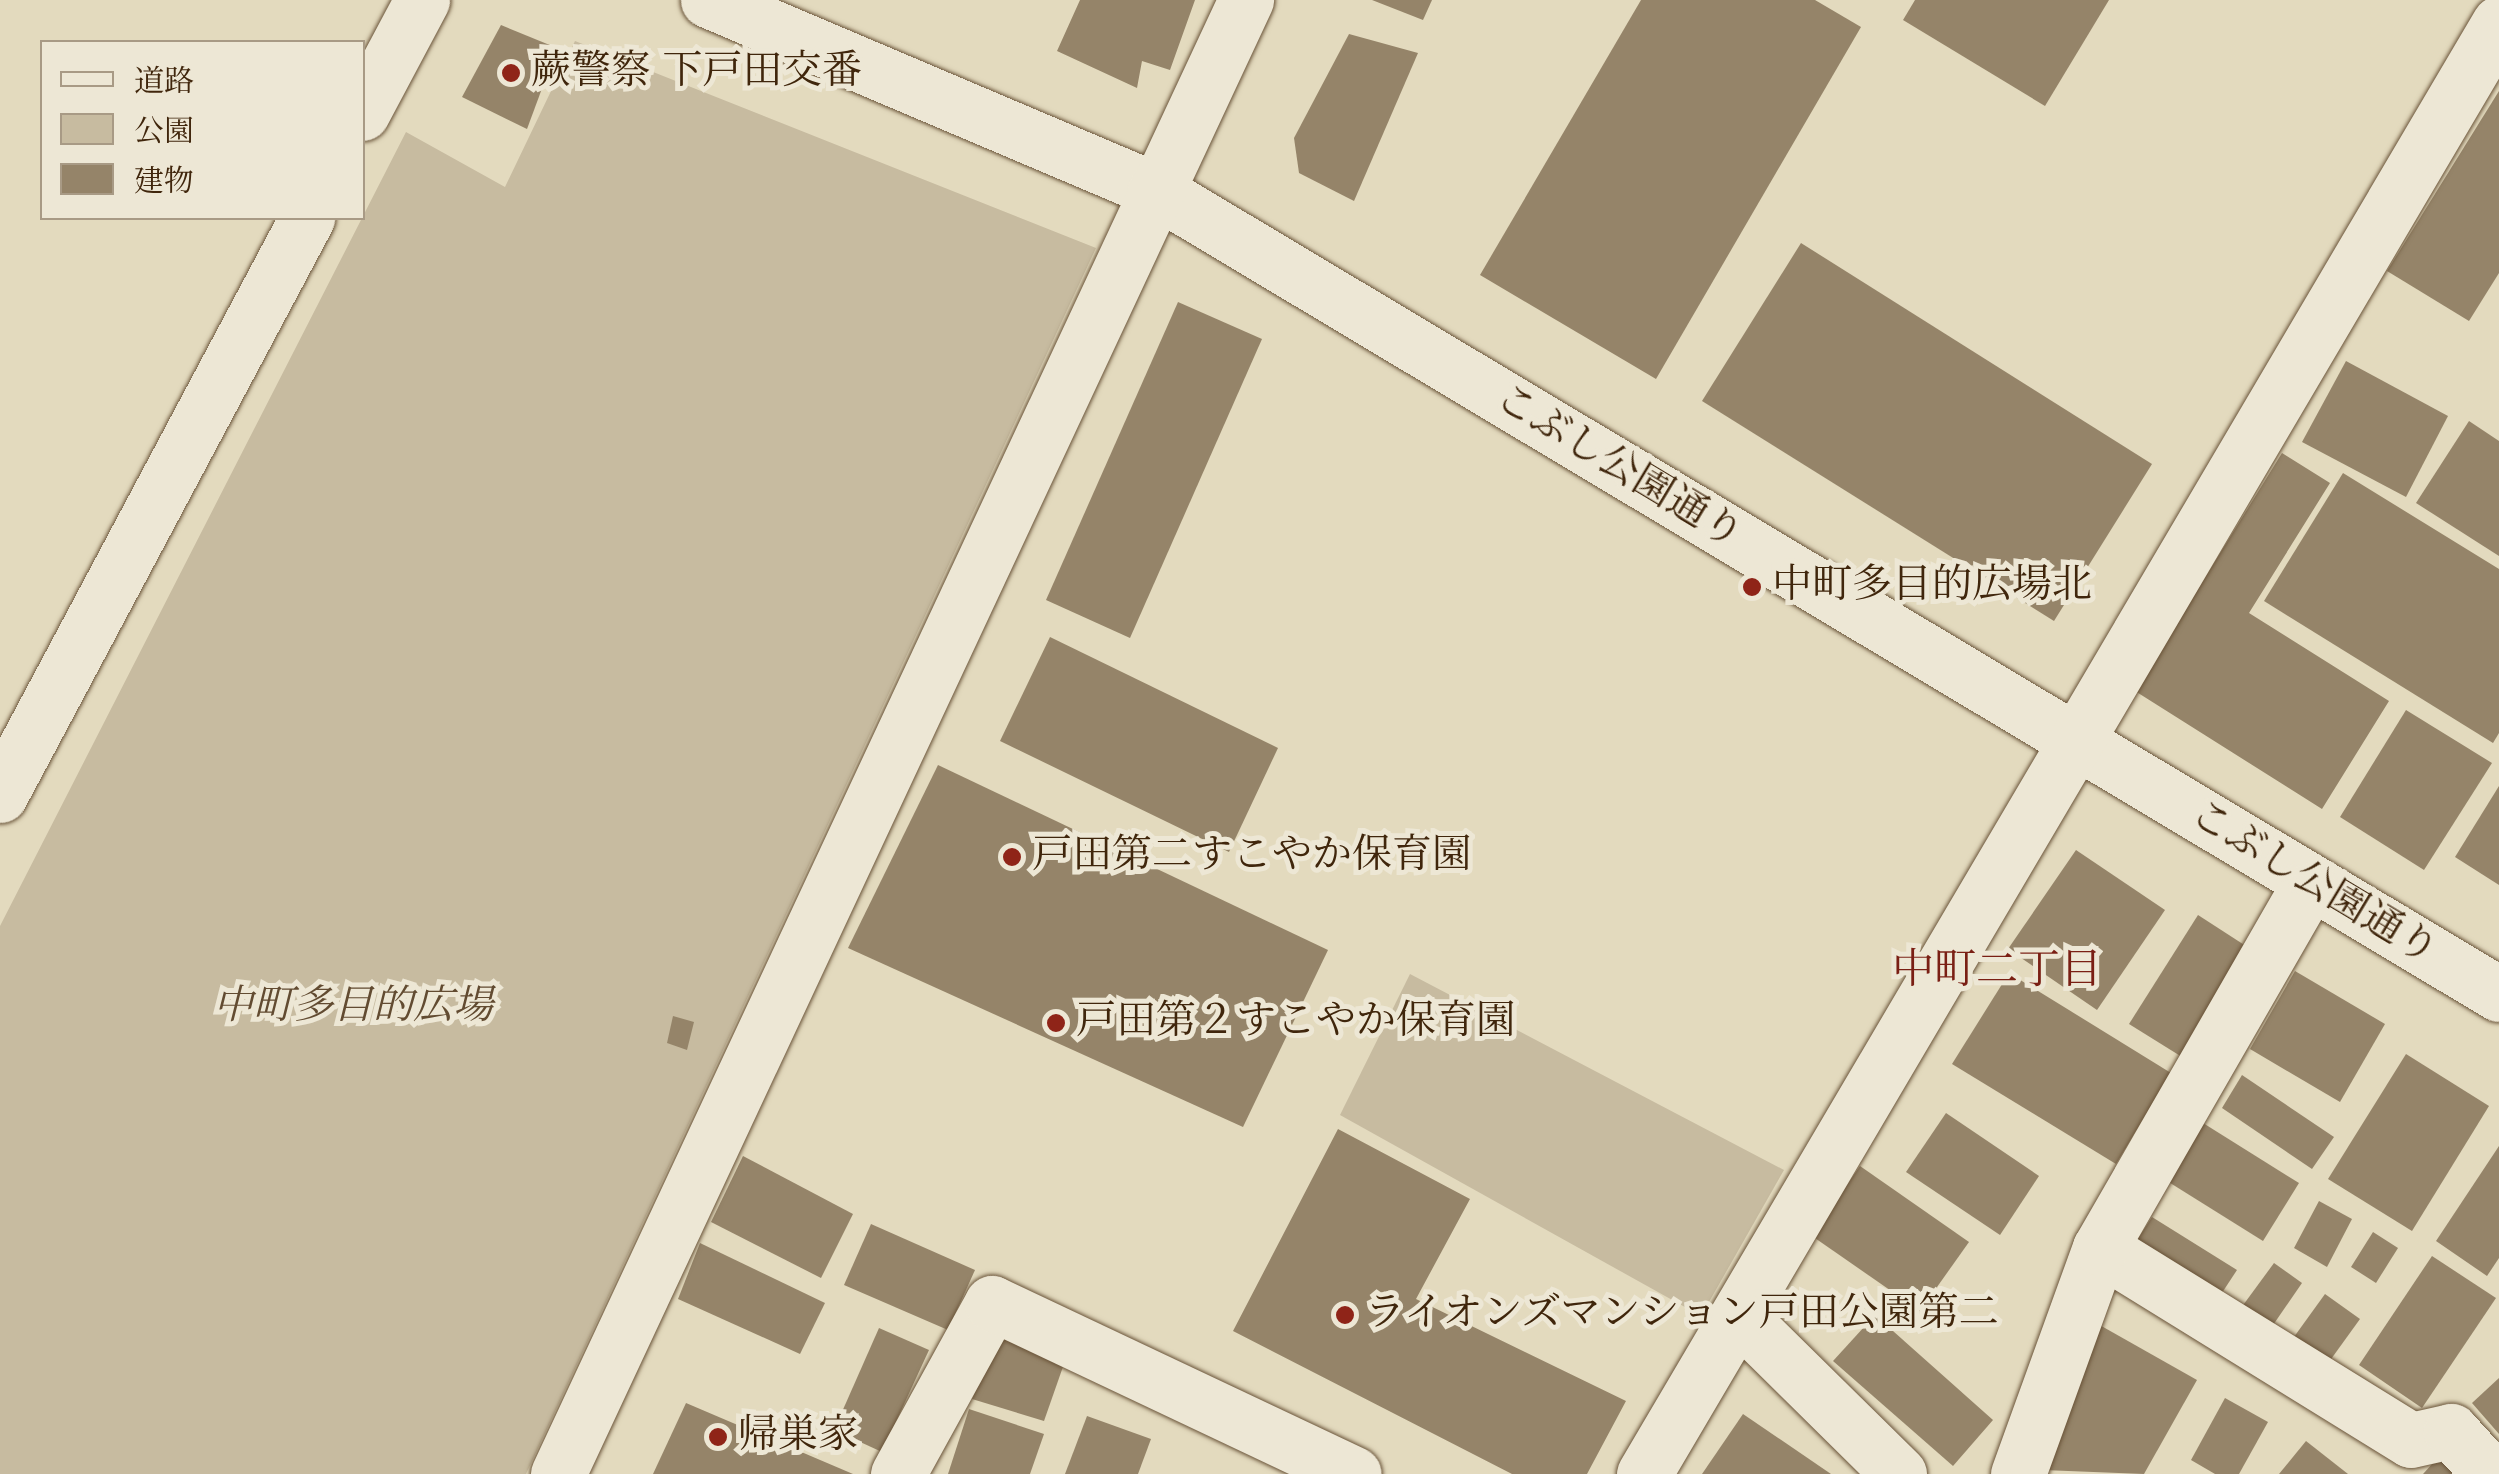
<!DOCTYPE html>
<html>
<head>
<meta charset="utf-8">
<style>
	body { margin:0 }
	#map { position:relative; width:2499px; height:1474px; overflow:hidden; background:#e3dabe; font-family:"Old Standard TT","Noto Serif JP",serif }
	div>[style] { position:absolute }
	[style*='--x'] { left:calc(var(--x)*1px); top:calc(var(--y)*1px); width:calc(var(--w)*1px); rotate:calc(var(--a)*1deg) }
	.green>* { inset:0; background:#c7bba0 }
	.building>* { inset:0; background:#958469 }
	.roads { filter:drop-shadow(0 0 2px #695338) drop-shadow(0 0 2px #695338) }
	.minor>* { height:55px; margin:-27.5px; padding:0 27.5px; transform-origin:27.5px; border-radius:27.5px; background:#ede7d5 }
	.dots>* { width:28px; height:28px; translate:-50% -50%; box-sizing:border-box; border:5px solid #ede7d5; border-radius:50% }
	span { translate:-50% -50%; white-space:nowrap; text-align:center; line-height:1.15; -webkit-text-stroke:10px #ede7d5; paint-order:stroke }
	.poi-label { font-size:40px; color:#40260c }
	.left { translate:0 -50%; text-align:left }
	.street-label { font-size:40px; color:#40260c }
	.park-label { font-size:40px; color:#624b31; font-style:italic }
	.neighbourhood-label { font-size:42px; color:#7a1f14 }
	.legend { position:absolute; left:40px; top:40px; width:325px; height:180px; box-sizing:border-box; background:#ede7d5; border:2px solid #a89a85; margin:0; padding:12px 18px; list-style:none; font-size:30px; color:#40260c }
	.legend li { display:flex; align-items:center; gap:20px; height:50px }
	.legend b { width:50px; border:2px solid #a89a85 }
</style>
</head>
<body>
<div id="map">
	<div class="green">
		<i style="clip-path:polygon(575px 41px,1096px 248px,526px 1474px,0 1474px,0 926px,406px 132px,505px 187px)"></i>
		<i style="clip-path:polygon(1410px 974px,1784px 1170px,1701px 1316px,1340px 1115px)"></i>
	</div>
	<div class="building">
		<i style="clip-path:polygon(1080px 0,1195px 0,1170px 70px,1142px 61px,1137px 88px,1057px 51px)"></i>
		<i style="clip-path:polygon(1372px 0,1432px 0,1423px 20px)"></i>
		<i style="clip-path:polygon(1641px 0,1815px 0,1861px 27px,1656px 379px,1480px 275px)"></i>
		<i style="clip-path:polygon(1915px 0,2109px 0,2045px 106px,1903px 20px)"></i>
		<i style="clip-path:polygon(501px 25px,557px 48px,527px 129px,462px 97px)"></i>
		<i style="clip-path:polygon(1349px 34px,1418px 53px,1354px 201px,1299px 173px,1294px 138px)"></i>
		<i style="clip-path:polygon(2499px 91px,2499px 273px,2469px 321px,2387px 271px)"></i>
		<i style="clip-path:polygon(1801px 243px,2152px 464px,2054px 621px,1702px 401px)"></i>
		<i style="clip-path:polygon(1178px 302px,1262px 339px,1130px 638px,1046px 600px)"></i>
		<i style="clip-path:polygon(2346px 361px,2448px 416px,2406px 497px,2302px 442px)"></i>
		<i style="clip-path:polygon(2469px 421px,2499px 441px,2499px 556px,2416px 503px)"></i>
		<i style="clip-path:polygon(2282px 453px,2330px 483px,2249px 613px,2389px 701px,2322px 809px,2135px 691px)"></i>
		<i style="clip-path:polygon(2343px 473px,2499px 569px,2499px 733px,2493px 743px,2264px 601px)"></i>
		<i style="clip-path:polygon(1050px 637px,1278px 748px,1229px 852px,1000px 741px)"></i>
		<i style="clip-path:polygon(2406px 710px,2492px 763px,2424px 870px,2340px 817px)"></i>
		<i style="clip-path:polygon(938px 765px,1328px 950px,1243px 1127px,848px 948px)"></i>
		<i style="clip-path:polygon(2499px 786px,2499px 885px,2455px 857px)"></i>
		<i style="clip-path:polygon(2076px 850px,2165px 910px,2097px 1010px,2008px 949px)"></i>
		<i style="clip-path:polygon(2198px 915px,2249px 948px,2182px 1057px,2129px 1024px)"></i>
		<i style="clip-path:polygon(2295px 971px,2385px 1024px,2340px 1102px,2250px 1049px)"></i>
		<i style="clip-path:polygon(2009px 973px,2171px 1073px,2116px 1164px,1952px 1064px)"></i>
		<i style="clip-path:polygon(673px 1016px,694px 1022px,687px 1050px,667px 1043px)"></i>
		<i style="clip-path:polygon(2406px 1054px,2489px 1106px,2412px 1231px,2328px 1179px)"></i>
		<i style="clip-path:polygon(2242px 1075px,2334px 1137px,2312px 1169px,2222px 1108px)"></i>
		<i style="clip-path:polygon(1946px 1113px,2039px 1176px,2000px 1235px,1906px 1172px)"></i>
		<i style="clip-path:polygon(2203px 1123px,2299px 1183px,2263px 1241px,2167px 1181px)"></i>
		<i style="clip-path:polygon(1338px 1129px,1470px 1199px,1416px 1299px,1626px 1401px,1587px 1474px,1512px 1474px,1233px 1331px)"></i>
		<i style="clip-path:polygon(2499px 1146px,2499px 1258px,2487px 1276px,2436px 1241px)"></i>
		<i style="clip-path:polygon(743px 1156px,853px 1214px,821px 1278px,711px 1222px)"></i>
		<i style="clip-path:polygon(1860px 1166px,1969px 1242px,1920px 1311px,1812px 1236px)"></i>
		<i style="clip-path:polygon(2319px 1201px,2352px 1219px,2327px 1267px,2294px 1248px)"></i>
		<i style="clip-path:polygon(2152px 1217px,2237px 1270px,2212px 1308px,2128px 1254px)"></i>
		<i style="clip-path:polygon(871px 1224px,975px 1270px,948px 1330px,844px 1285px)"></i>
		<i style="clip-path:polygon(2373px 1232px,2398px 1248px,2376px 1283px,2351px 1267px)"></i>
		<i style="clip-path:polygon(700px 1243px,825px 1303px,800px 1354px,678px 1299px)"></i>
		<i style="clip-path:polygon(2432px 1256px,2496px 1298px,2422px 1408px,2359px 1365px)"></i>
		<i style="clip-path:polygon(2274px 1263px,2302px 1283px,2271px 1328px,2241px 1308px)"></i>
		<i style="clip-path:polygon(2325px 1294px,2360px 1319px,2321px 1373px,2286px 1348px)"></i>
		<i style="clip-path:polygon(1875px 1315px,1993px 1420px,1953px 1466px,1833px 1361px)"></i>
		<i style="clip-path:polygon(2089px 1319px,2197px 1380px,2144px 1474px,2043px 1470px)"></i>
		<i style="clip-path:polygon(879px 1328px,929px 1350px,882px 1452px,834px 1430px)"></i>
		<i style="clip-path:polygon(998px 1334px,1065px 1361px,1044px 1421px,972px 1399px)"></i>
		<i style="clip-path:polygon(2499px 1378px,2499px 1434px,2472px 1403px)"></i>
		<i style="clip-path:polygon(2225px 1398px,2268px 1422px,2239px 1474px,2215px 1474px,2191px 1460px)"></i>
		<i style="clip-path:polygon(686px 1403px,853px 1474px,653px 1474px)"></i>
		<i style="clip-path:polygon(969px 1409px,1044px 1434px,1030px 1474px,948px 1474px)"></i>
		<i style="clip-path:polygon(1743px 1414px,1831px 1474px,1702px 1474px)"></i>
		<i style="clip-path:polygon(1087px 1416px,1151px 1439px,1138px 1474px,1065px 1474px)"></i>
		<i style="clip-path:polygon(2306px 1441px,2348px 1474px,2279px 1474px)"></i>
		<i style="clip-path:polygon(2443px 1452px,2467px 1474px,2423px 1474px)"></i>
	</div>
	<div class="roads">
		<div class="minor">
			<i style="--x:708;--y:0;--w:486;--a:23"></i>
			<i style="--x:1155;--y:190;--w:1566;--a:30.89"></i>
			<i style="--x:362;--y:113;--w:128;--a:-62"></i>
			<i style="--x:0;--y:795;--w:654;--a:-61.98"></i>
			<i style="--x:2100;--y:1248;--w:365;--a:31.7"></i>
			<i style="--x:2411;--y:1440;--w:41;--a:-12.7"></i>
			<i style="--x:2451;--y:1431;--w:58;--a:47.8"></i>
			<i style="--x:1741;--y:1318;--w:222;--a:44.6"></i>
			<i style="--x:558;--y:1474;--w:1627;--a:-64.98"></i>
			<i style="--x:898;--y:1474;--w:195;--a:-61.2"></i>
			<i style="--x:992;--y:1303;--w:400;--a:25.3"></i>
			<i style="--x:1644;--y:1474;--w:1684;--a:-59.49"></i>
			<i style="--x:2018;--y:1474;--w:240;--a:-70.1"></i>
			<i style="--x:2100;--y:1248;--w:421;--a:-60.1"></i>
		</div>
	</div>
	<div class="dots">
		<i style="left:511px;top:73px;background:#8f2418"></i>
		<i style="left:1752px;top:587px;background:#8f2418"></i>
		<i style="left:1012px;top:857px;background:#8f2418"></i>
		<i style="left:1056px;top:1023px;background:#8f2418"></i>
		<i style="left:1345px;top:1315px;background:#8f2418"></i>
		<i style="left:718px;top:1437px;background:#8f2418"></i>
	</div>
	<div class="poi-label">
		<span class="left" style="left:531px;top:73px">蕨警察 下戸田交番</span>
		<span class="left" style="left:1772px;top:587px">中町多目的広場北</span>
		<span class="left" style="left:1032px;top:857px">戸田第二すこやか保育園</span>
		<span class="left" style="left:1076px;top:1023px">戸田第２すこやか保育園</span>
		<span class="left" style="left:1365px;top:1315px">ライオンズマンション戸田公園第二</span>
		<span class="left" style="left:738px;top:1437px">帰巣家</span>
	</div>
	<div class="street-label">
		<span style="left:1618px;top:468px;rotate:31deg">こぶし公園通り</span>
		<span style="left:2313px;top:884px;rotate:31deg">こぶし公園通り</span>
	</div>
	<div class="park-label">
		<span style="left:353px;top:1008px">中町多目的広場</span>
	</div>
	<div class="neighbourhood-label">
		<span style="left:1997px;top:972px">中町二丁目</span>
	</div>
	<ul class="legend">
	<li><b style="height:12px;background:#ede7d5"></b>道路</li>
	<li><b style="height:28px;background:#c7bba0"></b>公園</li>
	<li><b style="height:28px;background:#958469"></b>建物</li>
	</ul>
</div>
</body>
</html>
